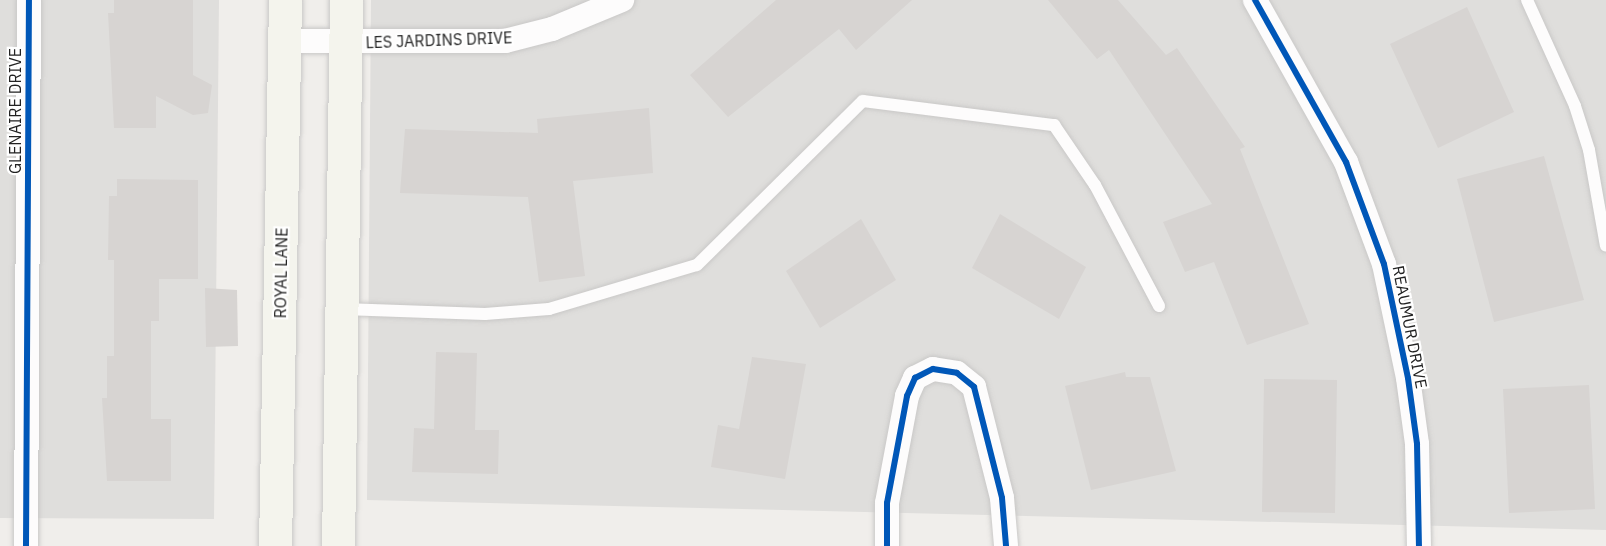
<!DOCTYPE html>
<html>
<head>
<meta charset="utf-8">
<style>
	body { margin:0 }
	#map { position:relative; width:1606px; height:546px; overflow:hidden; background:#f0eeeb; font-family:"IBM Plex Sans",sans-serif }
	div>[style] { position:absolute }
	[style*='--x'] { left:calc(var(--x)*1px); top:calc(var(--y)*1px); width:calc(var(--w)*1px); rotate:calc(var(--a)*1deg) }
	.residential>* { inset:0; background:#dfdedc }
	.building>* { inset:0; background:#d7d4d2 }
	.roads { filter:drop-shadow(0 0 2px #c9c8c7) drop-shadow(0 0 2px #c9c8c7) }
	.service>* { height:12px; margin:-6px; padding:0 6px; transform-origin:6px; border-radius:6px; background:#fdfcfc }
	.minor>* { height:24px; margin:-12px; padding:0 12px; transform-origin:12px; border-radius:12px; background:#fdfcfc }
	.secondary>* { height:33px; margin:-16.5px; padding:0 16.5px; transform-origin:16.5px; border-radius:16.5px; background:#f4f4ed }
	.cycleway>* { height:6px; margin:-3px; padding:0 3px; transform-origin:3px; border-radius:3px; background:#0057b8 }
	span { translate:-50% -50%; white-space:nowrap; text-align:center; line-height:1.15; -webkit-text-stroke:4.5px #fff; paint-order:stroke }
	.street-label { font-size:16px; color:#222 }
</style>
</head>
<body>
<div id="map">
	<div class="residential">
		<i style="clip-path:polygon(0 0,219px 0,214px 519px,0 518px)"></i>
		<i style="clip-path:polygon(371px 0,1606px 0,1606px 530px,367px 500px)"></i>
	</div>
	<div class="building">
		<i style="clip-path:polygon(114px 0,193px 0,193px 75px,212px 85px,208px 113px,193px 115px,156px 96px,156px 128px,114px 128px,108px 13px,114px 13px)"></i>
		<i style="clip-path:polygon(776px 0,912px 0,856px 50px,839px 29px,728px 117px,690px 75px)"></i>
		<i style="clip-path:polygon(1048px 0,1118px 0,1166px 55px,1177px 48px,1245px 147px,1240px 149px,1309px 324px,1247px 345px,1214px 262px,1185px 272px,1163px 222px,1212px 204px,1109px 50px,1097px 59px)"></i>
		<i style="clip-path:polygon(1467px 7px,1514px 112px,1438px 148px,1390px 44px)"></i>
		<i style="clip-path:polygon(649px 108px,653px 173px,573px 181px,585px 276px,539px 282px,528px 197px,400px 193px,405px 129px,538px 133px,537px 119px)"></i>
		<i style="clip-path:polygon(1544px 156px,1584px 300px,1494px 322px,1457px 179px)"></i>
		<i style="clip-path:polygon(117px 179px,198px 180px,198px 279px,159px 279px,159px 321px,151px 321px,151px 419px,171px 419px,171px 481px,107px 481px,102px 398px,107px 398px,107px 356px,114px 356px,114px 260px,108px 260px,109px 196px,117px 196px)"></i>
		<i style="clip-path:polygon(1000px 214px,1086px 267px,1059px 319px,972px 268px)"></i>
		<i style="clip-path:polygon(861px 219px,896px 280px,820px 328px,786px 271px)"></i>
		<i style="clip-path:polygon(205px 288px,237px 290px,238px 346px,206px 347px)"></i>
		<i style="clip-path:polygon(436px 352px,477px 353px,475px 430px,499px 430px,498px 474px,412px 472px,414px 428px,434px 429px)"></i>
		<i style="clip-path:polygon(752px 357px,806px 364px,785px 479px,711px 467px,718px 425px,739px 429px)"></i>
		<i style="clip-path:polygon(1125px 372px,1126px 377px,1150px 377px,1176px 471px,1091px 490px,1065px 386px)"></i>
		<i style="clip-path:polygon(1264px 379px,1337px 380px,1335px 513px,1262px 512px)"></i>
		<i style="clip-path:polygon(1589px 385px,1595px 509px,1509px 513px,1503px 389px)"></i>
	</div>
	<div class="roads">
		<div class="service">
			<i style="--x:1527;--y:0;--w:116;--a:65.6"></i>
			<i style="--x:1575;--y:106;--w:46;--a:72.3"></i>
			<i style="--x:1589;--y:150;--w:97;--a:80"></i>
			<i style="--x:343;--y:309;--w:142;--a:2"></i>
			<i style="--x:485;--y:314;--w:64;--a:-4.5"></i>
			<i style="--x:549;--y:309;--w:154;--a:-16.6"></i>
			<i style="--x:697;--y:265;--w:233;--a:-44.7"></i>
			<i style="--x:863;--y:101;--w:193;--a:7.2"></i>
			<i style="--x:1054;--y:125;--w:73;--a:55.7"></i>
			<i style="--x:1095;--y:185;--w:137;--a:62.1"></i>
		</div>
		<div class="minor">
			<i style="--x:1255;--y:0;--w:186;--a:60.7"></i>
			<i style="--x:1346;--y:162;--w:109;--a:69.6"></i>
			<i style="--x:1384;--y:264;--w:116;--a:78.1"></i>
			<i style="--x:1408;--y:378;--w:67;--a:82.2"></i>
			<i style="--x:1417;--y:444;--w:102;--a:88.9"></i>
			<i style="--x:285;--y:41;--w:220;--a:0"></i>
			<i style="--x:505;--y:41;--w:49;--a:-14.3"></i>
			<i style="--x:552;--y:29;--w:76;--a:-22.5"></i>
			<i style="--x:26;--y:546;--w:546;--a:-89.69"></i>
			<i style="--x:887;--y:546;--w:43;--a:-90"></i>
			<i style="--x:887;--y:503;--w:109;--a:-79.4"></i>
			<i style="--x:907;--y:396;--w:20;--a:-66"></i>
			<i style="--x:915;--y:378;--w:20;--a:-27"></i>
			<i style="--x:933;--y:369;--w:24;--a:9"></i>
			<i style="--x:957;--y:373;--w:22;--a:39"></i>
			<i style="--x:974;--y:387;--w:114;--a:75.8"></i>
			<i style="--x:1002;--y:498;--w:48;--a:85.2"></i>
		</div>
		<div class="secondary">
			<i style="--x:275;--y:546;--w:546;--a:-88.95"></i>
			<i style="--x:338;--y:546;--w:546;--a:-89.16"></i>
		</div>
	</div>
	<div class="cycleway">
		<i style="--x:1255;--y:0;--w:186;--a:60.7"></i>
		<i style="--x:1346;--y:162;--w:109;--a:69.6"></i>
		<i style="--x:1384;--y:264;--w:116;--a:78.1"></i>
		<i style="--x:1408;--y:378;--w:67;--a:82.2"></i>
		<i style="--x:1417;--y:444;--w:102;--a:88.9"></i>
		<i style="--x:26;--y:546;--w:546;--a:-89.69"></i>
		<i style="--x:887;--y:546;--w:43;--a:-90"></i>
		<i style="--x:887;--y:503;--w:109;--a:-79.4"></i>
		<i style="--x:907;--y:396;--w:20;--a:-66"></i>
		<i style="--x:915;--y:378;--w:20;--a:-27"></i>
		<i style="--x:933;--y:369;--w:24;--a:9"></i>
		<i style="--x:957;--y:373;--w:22;--a:39"></i>
		<i style="--x:974;--y:387;--w:114;--a:75.8"></i>
		<i style="--x:1002;--y:498;--w:48;--a:85.2"></i>
	</div>
	<div class="street-label">
		<span style="left:439px;top:40px;rotate:-2deg">LES JARDINS DRIVE</span>
		<span style="left:15px;top:111px;rotate:-90deg">GLENAIRE DRIVE</span>
		<span style="left:281px;top:273px;rotate:-89deg">ROYAL LANE</span>
		<span style="left:1410px;top:327px;rotate:79deg">REAUMUR DRIVE</span>
	</div>
</div>
</body>
</html>
